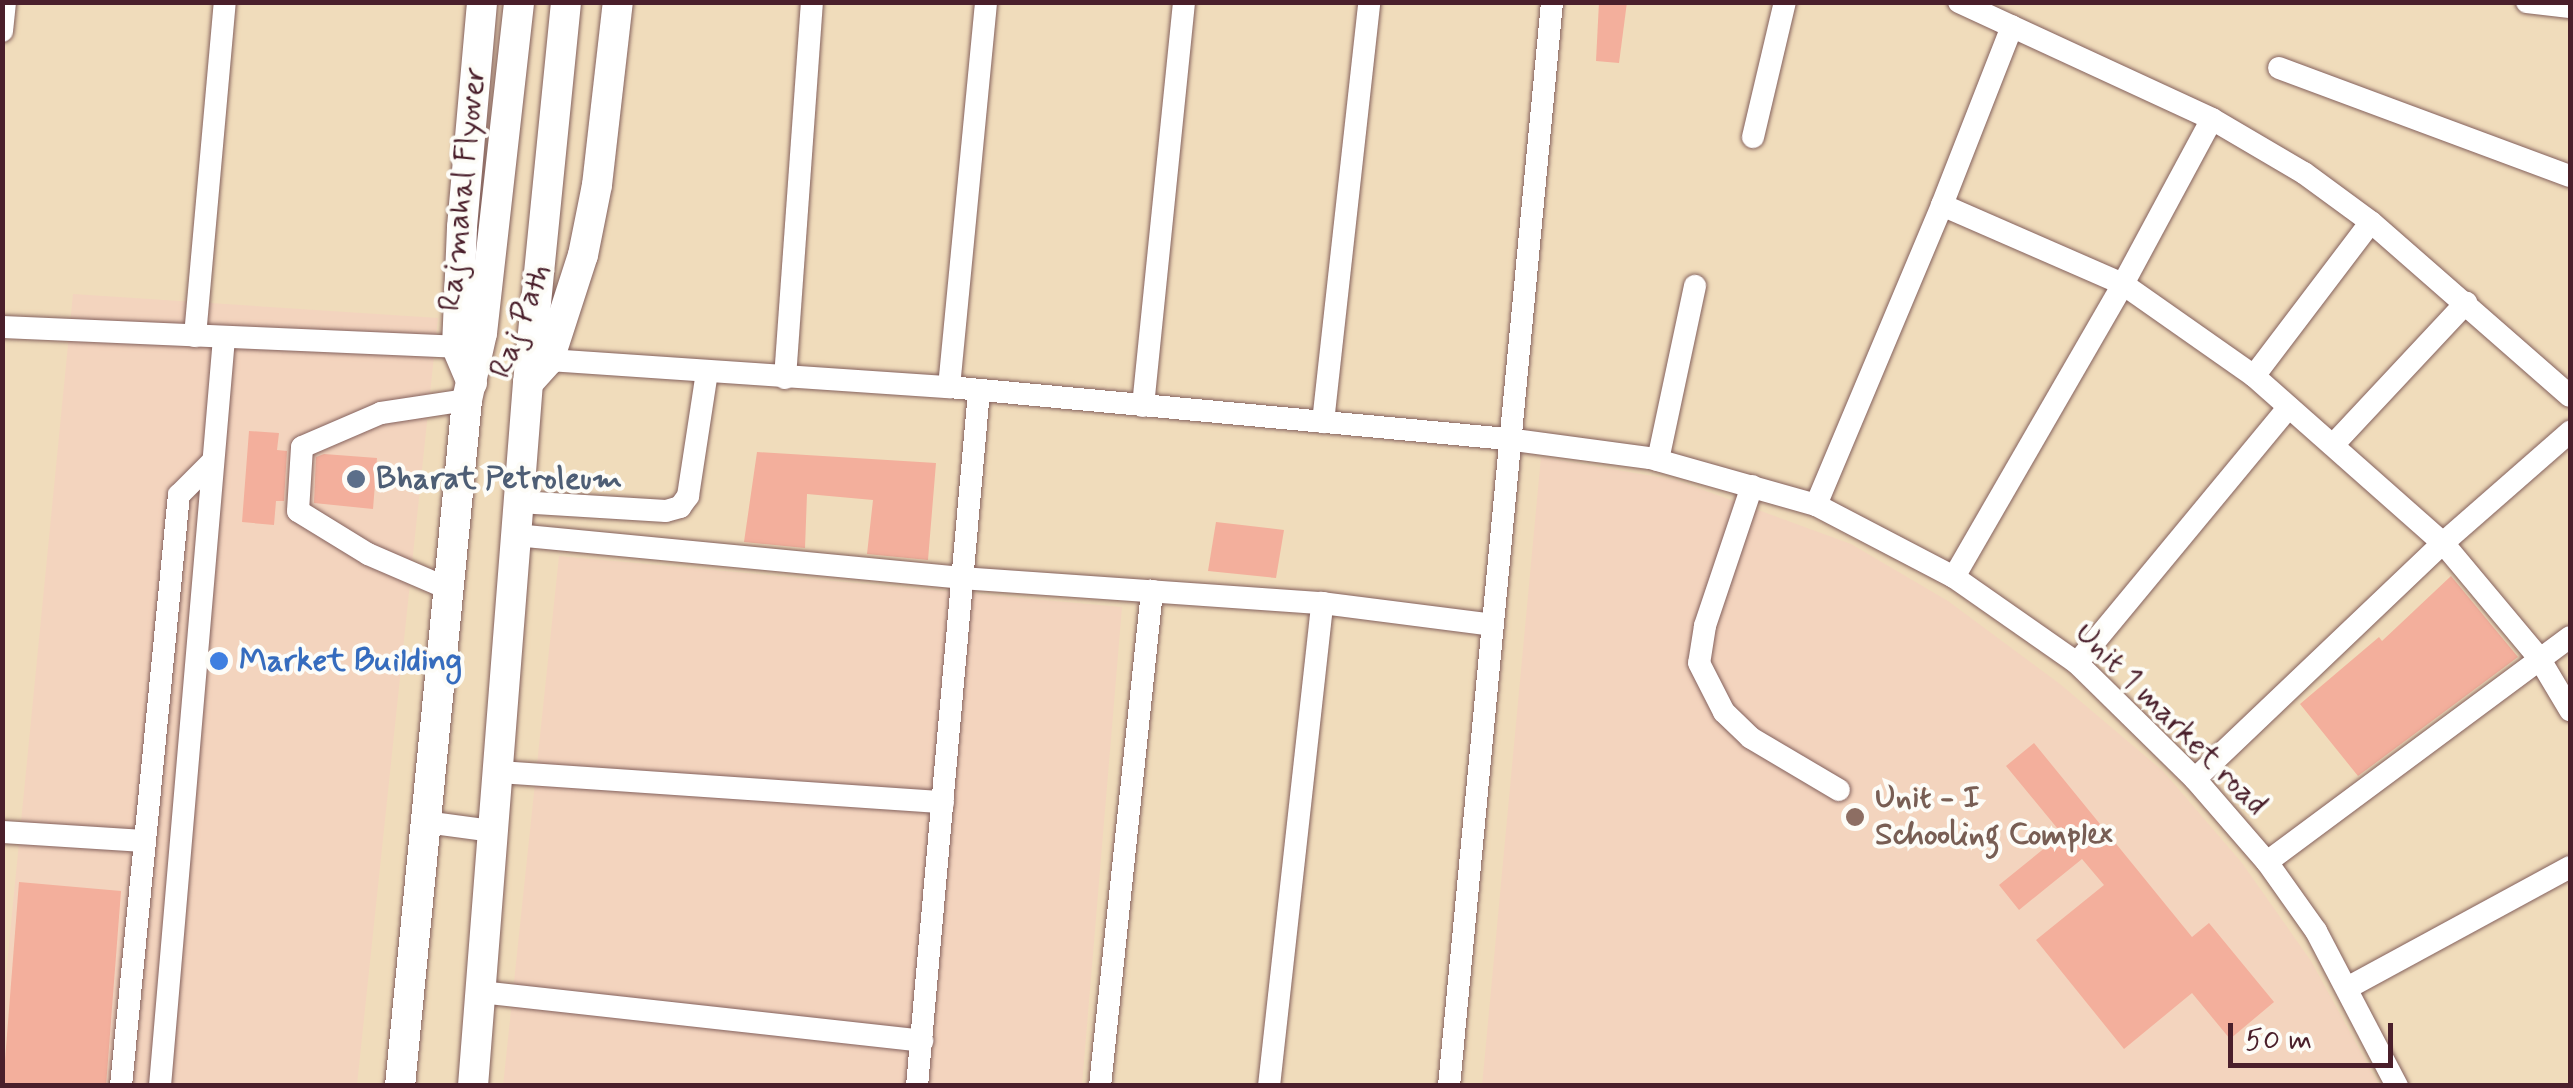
<!DOCTYPE html>
<html>
<head>
<meta charset="utf-8">
<style>
	body { margin:0 }
	#map { position:relative; width:2573px; height:1088px; overflow:hidden; background:#f0dcbb; font-family:Mynerve,sans-serif }
	div>[style] { position:absolute }
	[style*='--x'] { left:calc(var(--x)*1px); top:calc(var(--y)*1px); width:calc(var(--w)*1px); rotate:calc(var(--a)*1deg) }
	.built>* { inset:0; background:#f3d4be }
	.building>* { inset:0; background:#f3af9c }
	.roads { filter:drop-shadow(0 0 2px #84615d) drop-shadow(0 0 2px #84615d) }
	.minor>* { height:22px; margin:-11px; padding:0 11px; transform-origin:11px; border-radius:11px; background:#fff }
	.major>* { height:30px; margin:-15px; padding:0 15px; transform-origin:15px; border-radius:15px; background:#fff }
	.dots>* { width:28px; height:28px; translate:-50% -50%; box-sizing:border-box; border:5px solid #fdfcf7; border-radius:50% }
	span { translate:-50% -50%; white-space:nowrap; text-align:center; line-height:1.15; -webkit-text-stroke:8px #fdfcf7; paint-order:stroke }
	.street-label { font-size:32px; color:#4a1f2b }
	.service-label { font-size:32px; color:#4e5e75; font-weight:700 }
	.left { translate:0 -50%; text-align:left }
	.shop-label { font-size:32px; color:#366cbe; font-weight:700 }
	.education-label { font-size:32px; color:#785e54; font-weight:700 }
	.frame { position:absolute; inset:0; border:5px solid #4a1f2b; pointer-events:none }
	.scale { position:absolute; left:2228px; top:1023px; width:165px; height:45px; box-sizing:border-box; border:5px solid #4a1f2b; border-top:0; padding-left:12px; font-size:30px; line-height:35px; white-space:nowrap; color:#4a1f2b; -webkit-text-stroke:8px #fdfcf7; paint-order:stroke }
</style>
</head>
<body>
<div id="map">
	<div class="built">
		<i style="clip-path:polygon(73px 294px,438px 318px,357px 1085px,3px 1086px,3px 1005px)"></i>
		<i style="clip-path:polygon(1541px 457px,1676px 480px,1851px 544px,1948px 601px,2060px 684px,2163px 771px,2242px 863px,2311px 961px,2379px 1085px,1482px 1086px)"></i>
		<i style="clip-path:polygon(559px 556px,1122px 607px,1082px 1085px,503px 1086px)"></i>
	</div>
	<div class="building">
		<i style="clip-path:polygon(1599px 2px,1627px 2px,1619px 63px,1596px 61px)"></i>
		<i style="clip-path:polygon(249px 431px,279px 433px,277px 450px,287px 451px,284px 501px,276px 501px,274px 525px,242px 522px)"></i>
		<i style="clip-path:polygon(757px 452px,936px 463px,928px 560px,867px 554px,873px 500px,807px 494px,805px 548px,744px 542px)"></i>
		<i style="clip-path:polygon(324px 454px,377px 458px,373px 509px,314px 503px,316px 457px)"></i>
		<i style="clip-path:polygon(1216px 522px,1284px 530px,1276px 578px,1208px 571px)"></i>
		<i style="clip-path:polygon(2451px 576px,2518px 657px,2358px 776px,2300px 704px,2379px 637px,2382px 641px)"></i>
		<i style="clip-path:polygon(2034px 743px,2192px 937px,2209px 923px,2274px 1002px,2230px 1039px,2192px 993px,2124px 1049px,2036px 940px,2104px 885px,2082px 859px,2019px 910px,1999px 885px,2062px 834px,2006px 766px)"></i>
		<i style="clip-path:polygon(19px 882px,121px 891px,106px 1086px,3px 1086px)"></i>
	</div>
	<div class="roads">
		<div class="minor">
			<i style="--x:1959;--y:2;--w:279;--a:24.8"></i>
			<i style="--x:2212;--y:119;--w:107;--a:30.4"></i>
			<i style="--x:2304;--y:173;--w:83;--a:36.2"></i>
			<i style="--x:2371;--y:222;--w:264;--a:41.2"></i>
			<i style="--x:2527;--y:2;--w:43;--a:6.6"></i>
			<i style="--x:2;--y:31;--w:29;--a:-84"></i>
			<i style="--x:2279;--y:68;--w:310;--a:20.4"></i>
			<i style="--x:1753;--y:137;--w:139;--a:-76.7"></i>
			<i style="--x:1942;--y:205;--w:192;--a:-68.6"></i>
			<i style="--x:2;--y:327;--w:455;--a:2.5"></i>
			<i style="--x:195;--y:336;--w:335;--a:-84.9"></i>
			<i style="--x:549;--y:360;--w:401;--a:3.9"></i>
			<i style="--x:949;--y:387;--w:560;--a:5.32"></i>
			<i style="--x:1507;--y:439;--w:144;--a:7.6"></i>
			<i style="--x:1650;--y:458;--w:173;--a:15.8"></i>
			<i style="--x:1816;--y:505;--w:156;--a:27.6"></i>
			<i style="--x:1954;--y:577;--w:150;--a:35"></i>
			<i style="--x:2077;--y:663;--w:165;--a:44.5"></i>
			<i style="--x:2195;--y:779;--w:110;--a:49.1"></i>
			<i style="--x:2267;--y:862;--w:85;--a:54.6"></i>
			<i style="--x:2316;--y:931;--w:175;--a:62.4"></i>
			<i style="--x:2254;--y:376;--w:193;--a:-52.8"></i>
			<i style="--x:785;--y:378;--w:377;--a:-85.9"></i>
			<i style="--x:949;--y:387;--w:387;--a:-84.5"></i>
			<i style="--x:1143;--y:406;--w:406;--a:-84.2"></i>
			<i style="--x:1323;--y:422;--w:423;--a:-83.7"></i>
			<i style="--x:2333;--y:445;--w:195;--a:-46.9"></i>
			<i style="--x:1658;--y:460;--w:178;--a:-78"></i>
			<i style="--x:1752;--y:486;--w:148;--a:108.6"></i>
			<i style="--x:1705;--y:626;--w:37;--a:99"></i>
			<i style="--x:1699;--y:663;--w:55;--a:63"></i>
			<i style="--x:1724;--y:712;--w:37;--a:44"></i>
			<i style="--x:1751;--y:738;--w:102;--a:30.6"></i>
			<i style="--x:519;--y:502;--w:147;--a:3.5"></i>
			<i style="--x:666;--y:511;--w:15;--a:-16"></i>
			<i style="--x:680;--y:507;--w:14;--a:-54"></i>
			<i style="--x:688;--y:496;--w:125;--a:-81.3"></i>
			<i style="--x:1816;--y:505;--w:325;--a:-67.2"></i>
			<i style="--x:1942;--y:205;--w:197;--a:23.6"></i>
			<i style="--x:2123;--y:284;--w:160;--a:35.1"></i>
			<i style="--x:2254;--y:376;--w:252;--a:41.5"></i>
			<i style="--x:2443;--y:543;--w:150;--a:50.1"></i>
			<i style="--x:2539;--y:658;--w:61;--a:59.2"></i>
			<i style="--x:516;--y:535;--w:447;--a:5.5"></i>
			<i style="--x:961;--y:578;--w:362;--a:4"></i>
			<i style="--x:1322;--y:603;--w:172;--a:7.3"></i>
			<i style="--x:1954;--y:577;--w:338;--a:-60"></i>
			<i style="--x:2123;--y:284;--w:187;--a:-61.7"></i>
			<i style="--x:449;--y:589;--w:88;--a:-156.6"></i>
			<i style="--x:368;--y:554;--w:82;--a:-148.4"></i>
			<i style="--x:298;--y:511;--w:64;--a:-86.4"></i>
			<i style="--x:302;--y:447;--w:86;--a:-23.3"></i>
			<i style="--x:381;--y:413;--w:87;--a:-8.6"></i>
			<i style="--x:2077;--y:663;--w:332;--a:-50.4"></i>
			<i style="--x:499;--y:772;--w:445;--a:3.9"></i>
			<i style="--x:2195;--y:779;--w:342;--a:-43.6"></i>
			<i style="--x:2443;--y:543;--w:169;--a:-41.2"></i>
			<i style="--x:426;--y:822;--w:68;--a:7.7"></i>
			<i style="--x:2;--y:832;--w:143;--a:3.6"></i>
			<i style="--x:2267;--y:862;--w:377;--a:-36.6"></i>
			<i style="--x:2349;--y:987;--w:251;--a:-28.5"></i>
			<i style="--x:480;--y:992;--w:445;--a:6.3"></i>
			<i style="--x:121;--y:1086;--w:594;--a:-84.4"></i>
			<i style="--x:179;--y:495;--w:48;--a:-45"></i>
			<i style="--x:160;--y:1086;--w:751;--a:-85.11"></i>
			<i style="--x:917;--y:1086;--w:698;--a:-84.9"></i>
			<i style="--x:1100;--y:1086;--w:498;--a:-84"></i>
			<i style="--x:1269;--y:1086;--w:486;--a:-83.7"></i>
			<i style="--x:1449;--y:1086;--w:1089;--a:-84.57"></i>
		</div>
		<div class="major">
			<i style="--x:472;--y:383;--w:39;--a:-113"></i>
			<i style="--x:457;--y:347;--w:120;--a:-87.6"></i>
			<i style="--x:462;--y:227;--w:226;--a:-84.9"></i>
			<i style="--x:528;--y:383;--w:383;--a:-84.3"></i>
			<i style="--x:400;--y:1086;--w:689;--a:-84.42"></i>
			<i style="--x:467;--y:400;--w:69;--a:-77.4"></i>
			<i style="--x:482;--y:333;--w:333;--a:-83.6"></i>
			<i style="--x:473;--y:1086;--w:705;--a:-85.53"></i>
			<i style="--x:528;--y:383;--w:31;--a:-48"></i>
			<i style="--x:549;--y:360;--w:110;--a:-72.1"></i>
			<i style="--x:583;--y:255;--w:71;--a:-78.7"></i>
			<i style="--x:597;--y:185;--w:184;--a:-83.5"></i>
		</div>
	</div>
	<div class="dots">
		<i style="left:356px;top:479px;background:#5c6f8a"></i>
		<i style="left:219px;top:661px;background:#3f7fe0"></i>
		<i style="left:1855px;top:817px;background:#8d6e63"></i>
	</div>
	<div class="street-label">
		<span style="left:463px;top:189px;rotate:-84deg">Rajmahal Flyover</span>
		<span style="left:521px;top:321px;rotate:-69deg">Raj Path</span>
		<span style="left:2171px;top:719px;rotate:45deg">Unit 1 market road</span>
	</div>
	<div class="service-label">
		<span class="left" style="left:376px;top:479px">Bharat Petroleum</span>
	</div>
	<div class="shop-label">
		<span class="left" style="left:239px;top:661px">Market Building</span>
	</div>
	<div class="education-label">
		<span class="left" style="left:1875px;top:817px">Unit - I<br>Schooling Complex</span>
	</div>
	<div class="frame"></div>
	<div class="scale">50 m</div>
</div>
</body>
</html>
